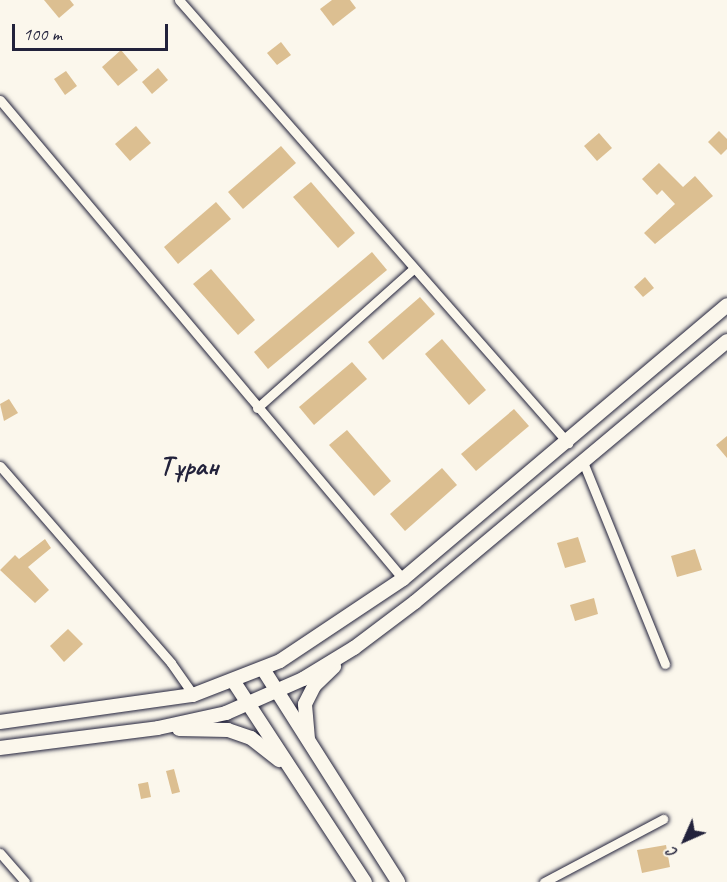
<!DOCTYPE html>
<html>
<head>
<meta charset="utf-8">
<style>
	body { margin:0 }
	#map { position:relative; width:727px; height:882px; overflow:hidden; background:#fbf7ec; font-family:Caveat,sans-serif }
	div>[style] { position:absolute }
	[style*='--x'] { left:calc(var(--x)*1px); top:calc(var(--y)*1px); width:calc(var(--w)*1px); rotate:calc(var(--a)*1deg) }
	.building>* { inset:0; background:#dcbf91 }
	.roads { filter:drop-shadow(0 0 2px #22223b) drop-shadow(0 0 2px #22223b) }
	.street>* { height:9px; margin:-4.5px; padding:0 4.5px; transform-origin:4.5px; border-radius:4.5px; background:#fbf7ec }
	.secondary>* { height:14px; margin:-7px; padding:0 7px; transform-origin:7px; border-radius:7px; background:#fbf7ec }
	span { translate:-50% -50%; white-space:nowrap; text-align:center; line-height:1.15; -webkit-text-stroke:5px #fbf7ec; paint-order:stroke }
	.district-label { font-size:27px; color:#22223b; font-weight:700 }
	.north { position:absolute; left:655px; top:810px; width:60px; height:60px; -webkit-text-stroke:4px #fbf7ec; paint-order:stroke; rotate:225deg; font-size:16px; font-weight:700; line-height:24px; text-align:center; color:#22223b }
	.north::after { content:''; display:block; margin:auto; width:21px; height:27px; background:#22223b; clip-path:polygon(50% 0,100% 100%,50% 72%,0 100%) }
	.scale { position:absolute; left:12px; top:24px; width:156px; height:27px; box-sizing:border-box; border:3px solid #22223b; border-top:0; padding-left:8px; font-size:18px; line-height:21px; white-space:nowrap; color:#22223b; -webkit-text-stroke:4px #fbf7ec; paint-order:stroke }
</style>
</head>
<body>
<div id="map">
	<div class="building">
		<i style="clip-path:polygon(44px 0,70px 0,74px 5px,59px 18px)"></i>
		<i style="clip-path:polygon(332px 0,350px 0,356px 8px,333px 26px,320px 9px)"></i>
		<i style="clip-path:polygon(281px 42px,291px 55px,277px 65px,267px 53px)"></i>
		<i style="clip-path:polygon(121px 50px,138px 70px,118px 86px,102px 67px)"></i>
		<i style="clip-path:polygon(158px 68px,168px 80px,152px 94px,142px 82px)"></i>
		<i style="clip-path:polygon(66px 71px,77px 86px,65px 95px,54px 79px)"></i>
		<i style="clip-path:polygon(136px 126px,151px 143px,130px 161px,115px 144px)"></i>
		<i style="clip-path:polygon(719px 131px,727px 139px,727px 149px,721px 155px,708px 142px)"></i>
		<i style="clip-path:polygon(599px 133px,612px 148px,597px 161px,584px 146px)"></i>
		<i style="clip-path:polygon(281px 146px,296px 163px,243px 209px,228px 192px)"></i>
		<i style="clip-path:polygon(659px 163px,683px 187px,695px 176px,713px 196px,655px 244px,644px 233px,675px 204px,662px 190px,657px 195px,642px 179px)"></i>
		<i style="clip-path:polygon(311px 182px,355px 233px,338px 248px,293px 197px)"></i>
		<i style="clip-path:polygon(216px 202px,231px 219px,178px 264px,164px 247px)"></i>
		<i style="clip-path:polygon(372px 252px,387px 270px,268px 369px,254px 352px)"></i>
		<i style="clip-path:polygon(211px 269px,255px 320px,238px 335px,193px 284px)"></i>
		<i style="clip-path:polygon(645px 277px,654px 288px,643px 297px,634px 287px)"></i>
		<i style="clip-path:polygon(420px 297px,435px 314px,383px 360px,368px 342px)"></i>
		<i style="clip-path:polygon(442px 339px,486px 390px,469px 405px,425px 354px)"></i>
		<i style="clip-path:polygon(352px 362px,367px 379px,314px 425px,299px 407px)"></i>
		<i style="clip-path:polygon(9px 399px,18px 413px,4px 421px,0 404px)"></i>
		<i style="clip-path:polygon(514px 409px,529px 426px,476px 471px,461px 454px)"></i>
		<i style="clip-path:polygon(347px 430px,391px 481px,374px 496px,329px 445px)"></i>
		<i style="clip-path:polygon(727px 436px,727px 458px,716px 445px)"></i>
		<i style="clip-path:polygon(442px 468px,457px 485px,405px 531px,390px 514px)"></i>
		<i style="clip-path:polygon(578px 537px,586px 562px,565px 568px,557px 543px)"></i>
		<i style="clip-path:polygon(45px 539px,51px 548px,28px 567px,49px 590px,35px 603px,0 570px,15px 555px,19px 559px)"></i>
		<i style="clip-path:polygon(695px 549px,702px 570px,677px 577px,671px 556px)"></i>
		<i style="clip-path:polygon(594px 598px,598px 614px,575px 621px,570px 605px)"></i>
		<i style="clip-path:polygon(68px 629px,83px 644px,64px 662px,50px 646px)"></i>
		<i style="clip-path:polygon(174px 769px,180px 792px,172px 794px,166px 771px)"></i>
		<i style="clip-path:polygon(148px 782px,151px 797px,141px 799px,138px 784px)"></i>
		<i style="clip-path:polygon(666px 845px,670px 867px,642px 873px,637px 850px)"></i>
	</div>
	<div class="roads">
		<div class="street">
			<i style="--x:179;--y:0;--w:590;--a:48.71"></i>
			<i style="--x:0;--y:100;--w:626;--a:49.92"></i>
			<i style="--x:257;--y:408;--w:210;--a:-41.7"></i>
			<i style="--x:583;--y:462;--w:218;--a:67.9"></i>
			<i style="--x:0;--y:466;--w:261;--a:49"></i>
			<i style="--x:171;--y:663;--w:39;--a:55"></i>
			<i style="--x:0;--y:853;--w:38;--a:49"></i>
			<i style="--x:544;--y:882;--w:135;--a:-27.9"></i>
		</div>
		<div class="secondary">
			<i style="--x:263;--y:669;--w:252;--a:57.6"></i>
			<i style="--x:234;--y:682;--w:239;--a:56.8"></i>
			<i style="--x:0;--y:722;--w:195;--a:-8"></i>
			<i style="--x:193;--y:695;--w:93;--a:-21.3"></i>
			<i style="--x:280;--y:661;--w:148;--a:-33.7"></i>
			<i style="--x:403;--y:579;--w:424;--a:-40.2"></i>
			<i style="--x:179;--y:729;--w:49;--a:1.2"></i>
			<i style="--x:228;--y:730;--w:24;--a:19"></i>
			<i style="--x:251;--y:738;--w:36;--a:38"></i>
			<i style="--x:308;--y:739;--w:35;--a:-95"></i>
			<i style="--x:305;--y:704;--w:20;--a:-63"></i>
			<i style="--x:314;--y:686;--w:28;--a:-44"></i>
			<i style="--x:0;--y:748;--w:159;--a:-7.2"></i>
			<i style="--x:158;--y:728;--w:70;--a:-12.4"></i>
			<i style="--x:226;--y:713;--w:84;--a:-23.8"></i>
			<i style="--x:303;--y:679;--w:60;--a:-31.3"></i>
			<i style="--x:354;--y:648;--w:76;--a:-37"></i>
			<i style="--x:415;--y:602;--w:407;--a:-39.9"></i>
		</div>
	</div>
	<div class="district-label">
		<span style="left:189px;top:467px">Тұран</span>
	</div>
	<div class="north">С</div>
	<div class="scale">100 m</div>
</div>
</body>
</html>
